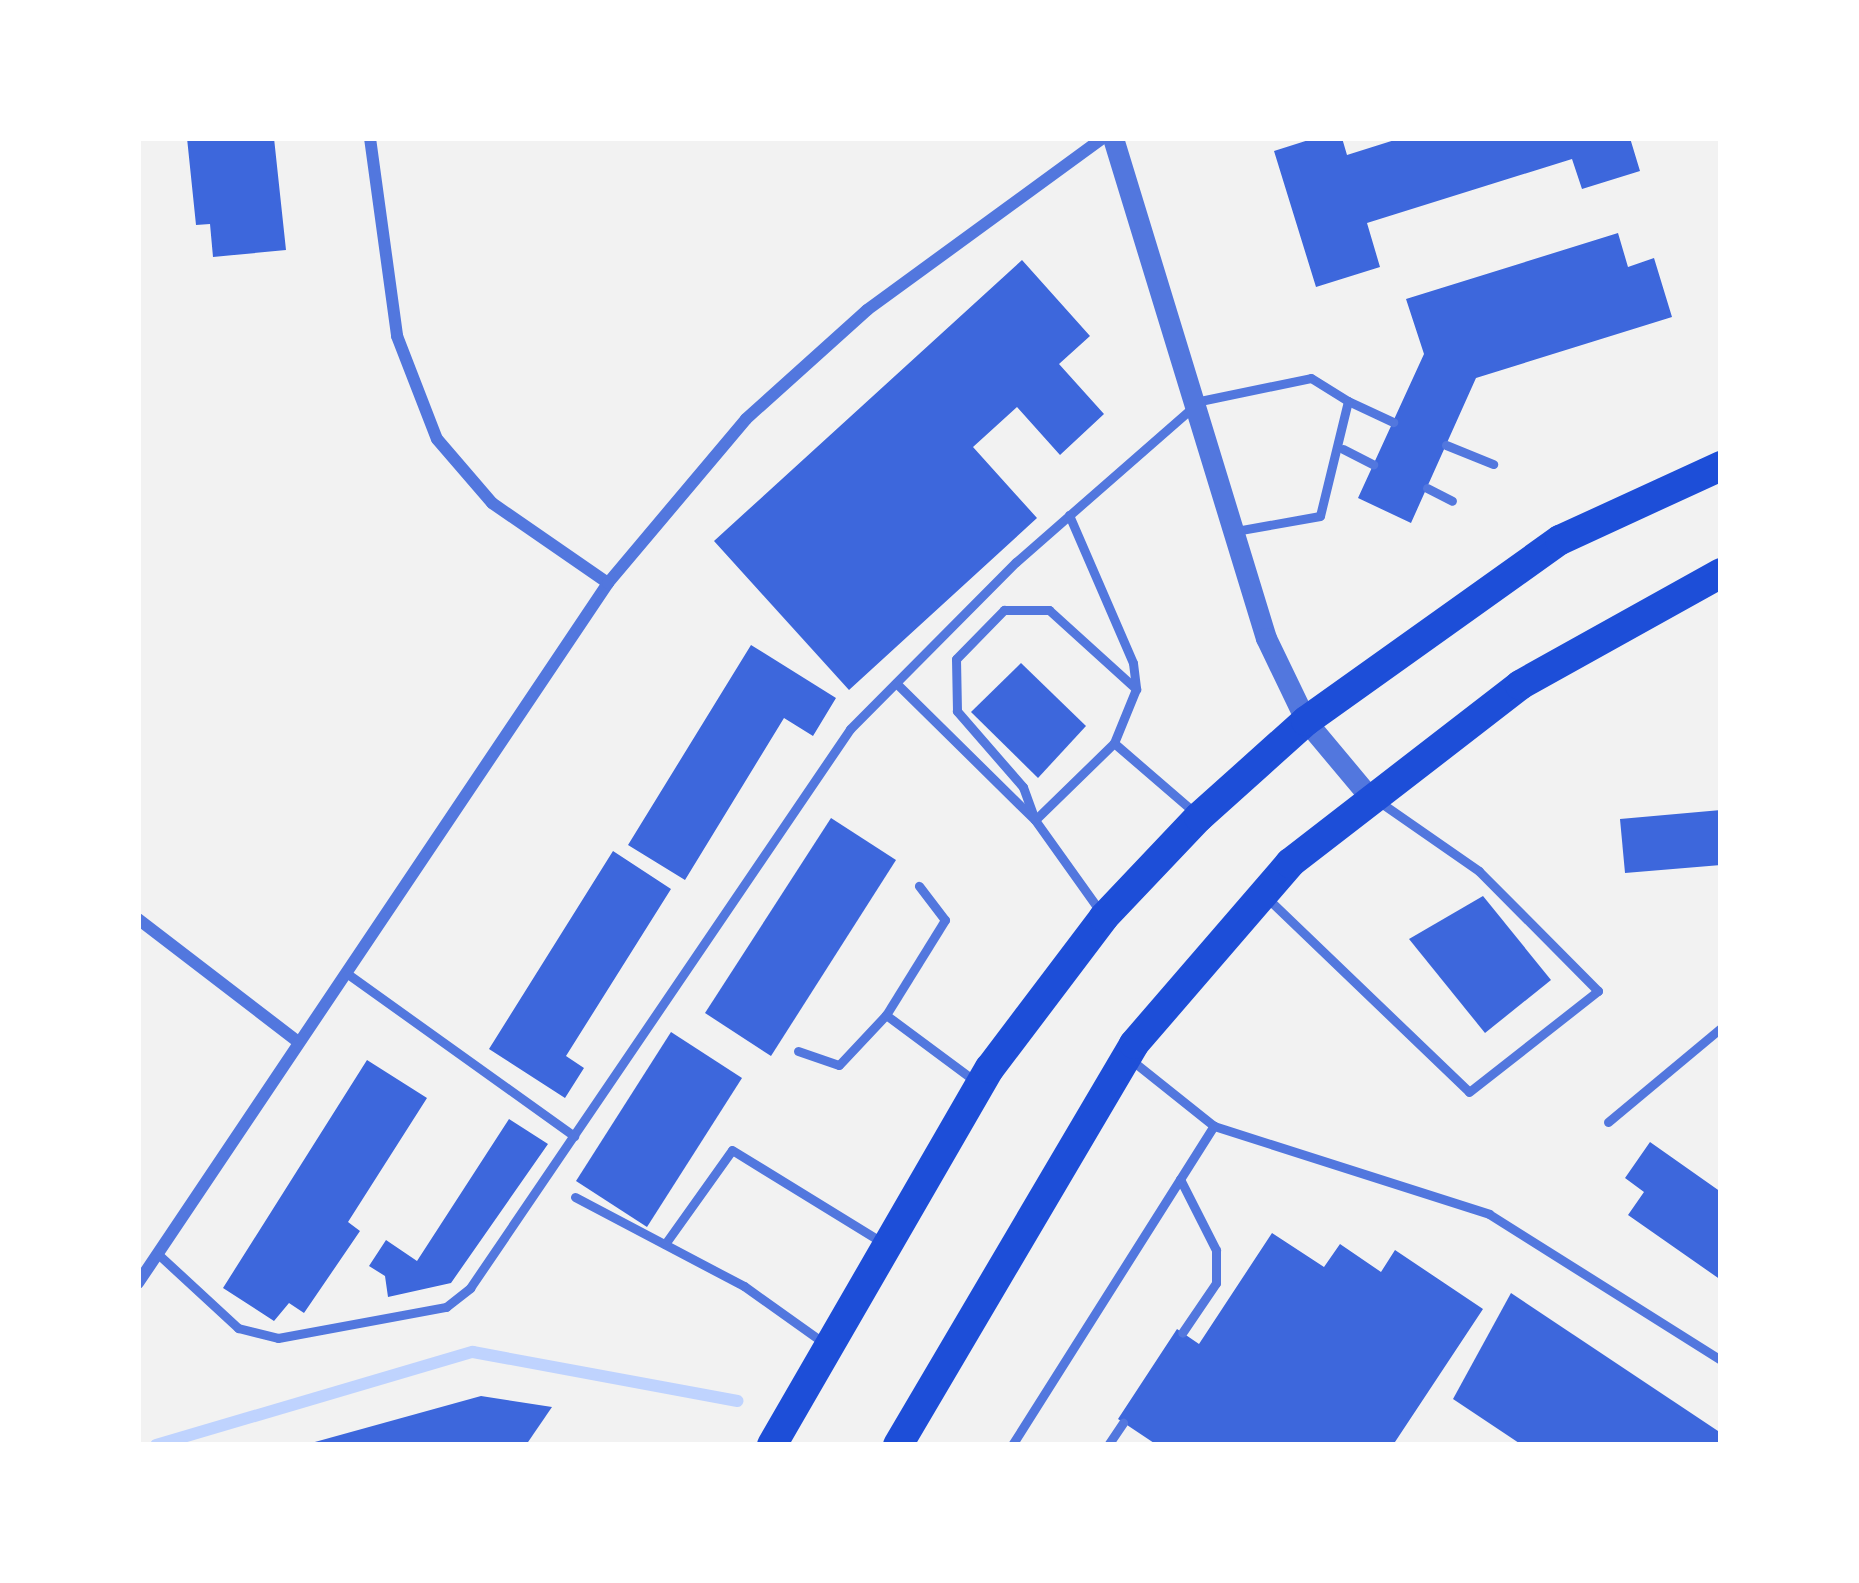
<!DOCTYPE html>
<html>
<head>
<meta charset="utf-8">
<style>
	body { margin:0 }
	#map { position:relative; width:1859px; height:1583px; overflow:hidden; background:#f2f2f2; font-family:"Libre Baskerville",serif }
	div>[style] { position:absolute }
	[style*='--x'] { left:calc(var(--x)*1px); top:calc(var(--y)*1px); width:calc(var(--w)*1px); rotate:calc(var(--a)*1deg) }
	.stream>* { height:12px; margin:-6px; padding:0 6px; transform-origin:6px; border-radius:6px; background:#bfd3fe }
	.building>* { inset:0; background:#3d67dc }
	.service>* { height:9px; margin:-4.5px; padding:0 4.5px; transform-origin:4.5px; border-radius:4.5px; background:#5277de }
	.minor>* { height:12px; margin:-6px; padding:0 6px; transform-origin:6px; border-radius:6px; background:#5277de }
	.tertiary>* { height:21px; margin:-10.5px; padding:0 10.5px; transform-origin:10.5px; border-radius:10.5px; background:#5277de }
	.primary>* { height:30px; margin:-15px; padding:0 15px; transform-origin:15px; border-radius:15px; background:#1d4ed8 }
	span { translate:-50% -50%; white-space:nowrap; text-align:center; line-height:1.15; -webkit-text-stroke:12px #fff; paint-order:stroke }
	.frame { position:absolute; inset:0; border:141px solid #fff; pointer-events:none }
</style>
</head>
<body>
<div id="map">
	<div class="stream">
		<i style="--x:156;--y:1445;--w:330;--a:-16.4"></i>
		<i style="--x:473;--y:1352;--w:269;--a:10.5"></i>
	</div>
	<div class="building">
		<i style="clip-path:polygon(187px 138px,274px 138px,286px 250px,213px 257px,210px 224px,196px 225px)"></i>
		<i style="clip-path:polygon(1315px 138px,1342px 138px,1347px 155px,1401px 138px,1630px 138px,1640px 171px,1582px 189px,1572px 159px,1367px 223px,1380px 267px,1316px 287px,1274px 151px)"></i>
		<i style="clip-path:polygon(1618px 233px,1628px 267px,1654px 258px,1672px 317px,1476px 378px,1411px 523px,1358px 498px,1424px 354px,1406px 299px)"></i>
		<i style="clip-path:polygon(1022px 260px,1090px 336px,1059px 364px,1104px 414px,1060px 455px,1017px 407px,973px 447px,1037px 518px,849px 690px,714px 541px)"></i>
		<i style="clip-path:polygon(751px 645px,836px 698px,813px 736px,784px 718px,685px 880px,628px 845px)"></i>
		<i style="clip-path:polygon(1021px 663px,1086px 726px,1038px 778px,971px 712px)"></i>
		<i style="clip-path:polygon(1721px 810px,1721px 865px,1625px 873px,1620px 819px)"></i>
		<i style="clip-path:polygon(831px 818px,896px 860px,771px 1056px,705px 1013px)"></i>
		<i style="clip-path:polygon(613px 851px,671px 889px,566px 1056px,584px 1068px,565px 1098px,489px 1049px)"></i>
		<i style="clip-path:polygon(1483px 896px,1551px 980px,1485px 1033px,1409px 939px)"></i>
		<i style="clip-path:polygon(671px 1032px,742px 1078px,647px 1227px,576px 1181px)"></i>
		<i style="clip-path:polygon(367px 1060px,427px 1098px,348px 1222px,360px 1231px,304px 1313px,289px 1303px,274px 1321px,223px 1288px)"></i>
		<i style="clip-path:polygon(509px 1119px,548px 1144px,451px 1283px,388px 1297px,385px 1276px,369px 1266px,386px 1240px,417px 1261px)"></i>
		<i style="clip-path:polygon(1650px 1142px,1721px 1192px,1721px 1280px,1628px 1215px,1644px 1192px,1625px 1178px)"></i>
		<i style="clip-path:polygon(1272px 1233px,1324px 1267px,1340px 1244px,1381px 1272px,1395px 1250px,1483px 1309px,1393px 1445px,1157px 1445px,1118px 1419px,1177px 1329px,1199px 1344px)"></i>
		<i style="clip-path:polygon(1511px 1293px,1721px 1433px,1718px 1445px,1522px 1445px,1453px 1399px)"></i>
		<i style="clip-path:polygon(481px 1396px,552px 1407px,526px 1445px,304px 1445px)"></i>
	</div>
	<div class="service">
		<i style="--x:1348;--y:401;--w:50;--a:25"></i>
		<i style="--x:1446;--y:445;--w:51;--a:22"></i>
		<i style="--x:1343;--y:449;--w:34;--a:27"></i>
		<i style="--x:1427;--y:488;--w:28;--a:27"></i>
		<i style="--x:1069;--y:515;--w:161;--a:66.6"></i>
		<i style="--x:1133;--y:663;--w:26;--a:83"></i>
		<i style="--x:1136;--y:689;--w:58;--a:112.2"></i>
		<i style="--x:1114;--y:743;--w:107;--a:40.8"></i>
		<i style="--x:896;--y:683;--w:195;--a:44.6"></i>
		<i style="--x:1035;--y:820;--w:112;--a:54.5"></i>
		<i style="--x:1114;--y:743;--w:110;--a:135.7"></i>
		<i style="--x:1035;--y:820;--w:35;--a:-110"></i>
		<i style="--x:1023;--y:787;--w:101;--a:-131"></i>
		<i style="--x:957;--y:711;--w:52;--a:-91.1"></i>
		<i style="--x:956;--y:659;--w:69;--a:-45.6"></i>
		<i style="--x:1004;--y:610;--w:45;--a:0"></i>
		<i style="--x:1049;--y:610;--w:118;--a:42.2"></i>
		<i style="--x:1266;--y:897;--w:281;--a:43.8"></i>
		<i style="--x:1469;--y:1092;--w:164;--a:-38.1"></i>
		<i style="--x:1598;--y:991;--w:169;--a:-134.8"></i>
		<i style="--x:1479;--y:871;--w:124;--a:-145.2"></i>
		<i style="--x:345;--y:972;--w:282;--a:35.6"></i>
		<i style="--x:886;--y:1015;--w:111;--a:36.6"></i>
		<i style="--x:798;--y:1051;--w:43;--a:18.9"></i>
		<i style="--x:839;--y:1065;--w:69;--a:-46.8"></i>
		<i style="--x:886;--y:1015;--w:112;--a:-58.2"></i>
		<i style="--x:945;--y:920;--w:43;--a:-127.4"></i>
		<i style="--x:1130;--y:1059;--w:107;--a:38.6"></i>
		<i style="--x:1214;--y:1126;--w:289;--a:17.7"></i>
		<i style="--x:1489;--y:1214;--w:274;--a:32.2"></i>
		<i style="--x:1608;--y:1122;--w:147;--a:-39.8"></i>
		<i style="--x:1180;--y:1179;--w:80;--a:63.1"></i>
		<i style="--x:1216;--y:1250;--w:33;--a:90"></i>
		<i style="--x:1216;--y:1283;--w:60;--a:124.2"></i>
		<i style="--x:575;--y:1197;--w:191;--a:27.8"></i>
		<i style="--x:744;--y:1286;--w:98;--a:35.5"></i>
		<i style="--x:665;--y:1244;--w:115;--a:-54.5"></i>
		<i style="--x:732;--y:1150;--w:174;--a:31.6"></i>
		<i style="--x:159;--y:1255;--w:108;--a:42.7"></i>
		<i style="--x:238;--y:1328;--w:41;--a:14"></i>
		<i style="--x:278;--y:1338;--w:171;--a:-10.5"></i>
		<i style="--x:446;--y:1307;--w:31;--a:-38"></i>
		<i style="--x:470;--y:1288;--w:676;--a:-55.79"></i>
		<i style="--x:850;--y:729;--w:235;--a:-45.2"></i>
		<i style="--x:1016;--y:562;--w:244;--a:-41.2"></i>
		<i style="--x:1200;--y:401;--w:113;--a:-11.7"></i>
		<i style="--x:1311;--y:378;--w:44;--a:31.9"></i>
		<i style="--x:1348;--y:401;--w:118;--a:103.7"></i>
		<i style="--x:1320;--y:516;--w:85;--a:169.9"></i>
		<i style="--x:1012;--y:1445;--w:378;--a:-57.7"></i>
		<i style="--x:1108;--y:1445;--w:27;--a:-56"></i>
	</div>
	<div class="minor">
		<i style="--x:370;--y:138;--w:200;--a:82.2"></i>
		<i style="--x:397;--y:336;--w:110;--a:68.8"></i>
		<i style="--x:437;--y:439;--w:84;--a:49.3"></i>
		<i style="--x:492;--y:503;--w:141;--a:34.6"></i>
		<i style="--x:138;--y:919;--w:200;--a:37.5"></i>
		<i style="--x:138;--y:1283;--w:843;--a:-56.12"></i>
		<i style="--x:608;--y:583;--w:214;--a:-49.9"></i>
		<i style="--x:746;--y:419;--w:163;--a:-42"></i>
		<i style="--x:867;--y:310;--w:292;--a:-36.1"></i>
	</div>
	<div class="tertiary">
		<i style="--x:1113;--y:138;--w:523;--a:72.99"></i>
		<i style="--x:1266;--y:638;--w:92;--a:64.3"></i>
		<i style="--x:1306;--y:721;--w:95;--a:50.1"></i>
	</div>
	<div class="primary">
		<i style="--x:772;--y:1445;--w:435;--a:-60"></i>
		<i style="--x:990;--y:1068;--w:189;--a:-52.9"></i>
		<i style="--x:1104;--y:917;--w:138;--a:-46.5"></i>
		<i style="--x:1199;--y:817;--w:144;--a:-41.9"></i>
		<i style="--x:1306;--y:721;--w:312;--a:-35.5"></i>
		<i style="--x:1560;--y:540;--w:177;--a:-24.7"></i>
		<i style="--x:898;--y:1445;--w:465;--a:-59.5"></i>
		<i style="--x:1134;--y:1044;--w:239;--a:-49.2"></i>
		<i style="--x:1290;--y:863;--w:291;--a:-37.7"></i>
		<i style="--x:1520;--y:685;--w:230;--a:-29.1"></i>
	</div>
	<div class="frame"></div>
</div>
</body>
</html>
